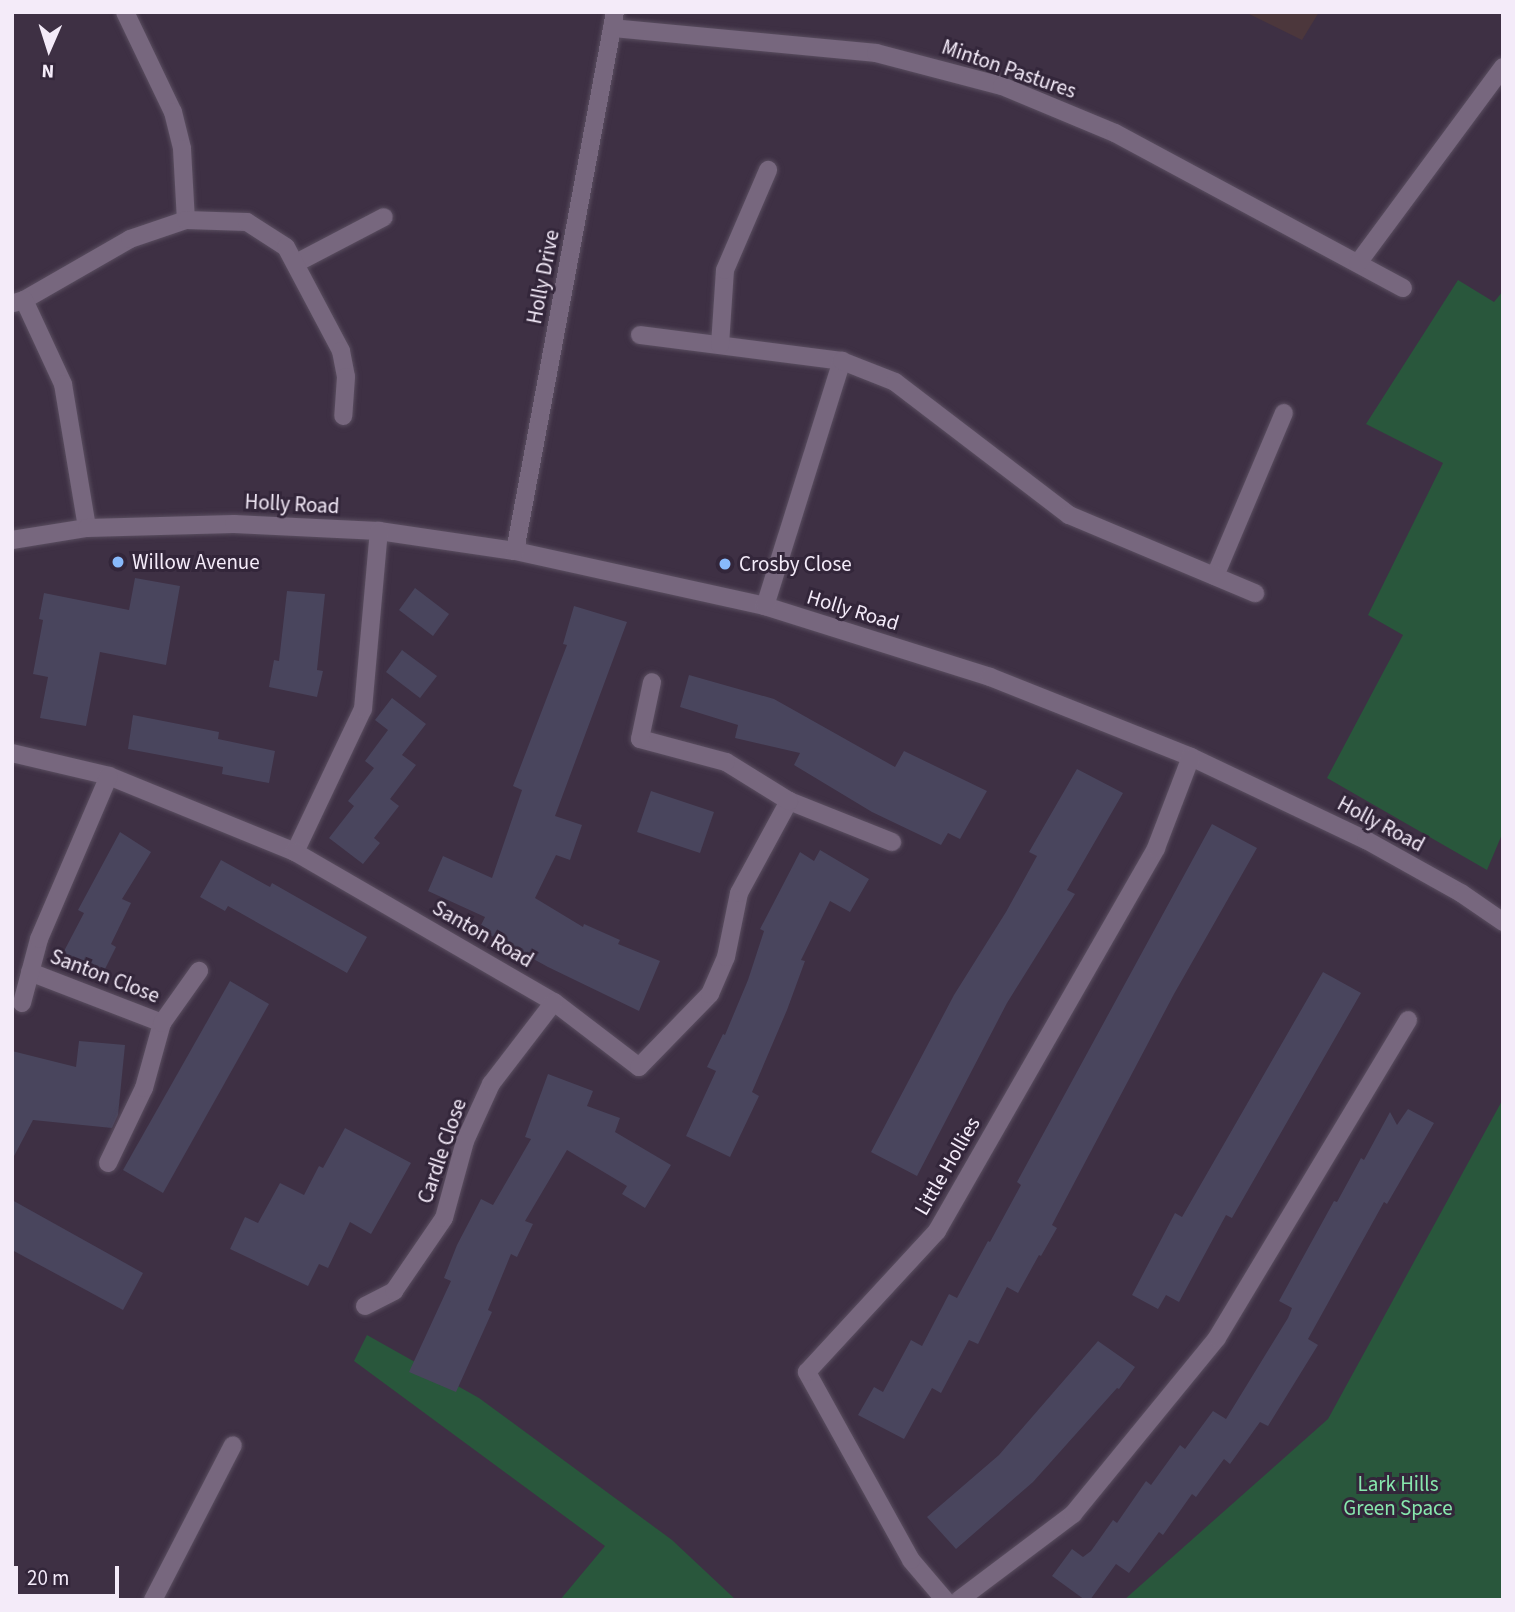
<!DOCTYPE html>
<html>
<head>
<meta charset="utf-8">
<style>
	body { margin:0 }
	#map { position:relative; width:1515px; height:1612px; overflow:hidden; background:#3e3044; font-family:"Source Sans 3",sans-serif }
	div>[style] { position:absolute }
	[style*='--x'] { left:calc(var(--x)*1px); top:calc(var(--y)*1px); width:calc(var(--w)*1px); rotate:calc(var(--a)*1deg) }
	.education>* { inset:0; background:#4c373c }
	.green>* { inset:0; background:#29573c }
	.building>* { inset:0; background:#49455d }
	.roads { filter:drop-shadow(0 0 2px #5a4e60) drop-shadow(0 0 2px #5a4e60) }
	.minor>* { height:18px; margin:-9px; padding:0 9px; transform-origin:9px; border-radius:9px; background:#77677e }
	.dots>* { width:19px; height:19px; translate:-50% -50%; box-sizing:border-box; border:4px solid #33263a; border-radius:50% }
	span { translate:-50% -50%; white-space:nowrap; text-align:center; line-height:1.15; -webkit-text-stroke:6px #33263a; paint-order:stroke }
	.street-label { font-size:21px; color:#f4ebf9 }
	.poi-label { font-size:21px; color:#f4ebf9 }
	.left { translate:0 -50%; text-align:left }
	.park-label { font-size:21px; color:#87e7ad }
	.frame { position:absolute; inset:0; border:14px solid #f4ebf9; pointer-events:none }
	.north { position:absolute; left:14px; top:14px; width:70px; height:70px; -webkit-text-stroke:5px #33263a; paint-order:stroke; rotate:183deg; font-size:19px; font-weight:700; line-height:28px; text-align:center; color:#f4ebf9 }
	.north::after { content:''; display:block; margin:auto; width:24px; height:32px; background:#f4ebf9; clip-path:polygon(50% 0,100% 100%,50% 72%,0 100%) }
	.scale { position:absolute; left:14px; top:1566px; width:105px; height:32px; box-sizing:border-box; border:4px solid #f4ebf9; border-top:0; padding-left:9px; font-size:21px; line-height:24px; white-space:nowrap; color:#f4ebf9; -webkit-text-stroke:5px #33263a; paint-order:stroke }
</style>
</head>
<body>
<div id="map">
	<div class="education">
		<i style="clip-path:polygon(1245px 12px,1319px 12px,1302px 40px)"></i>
	</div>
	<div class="green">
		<i style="clip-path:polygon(1458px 280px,1494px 302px,1503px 291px,1503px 832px,1487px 870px,1327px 778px,1403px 635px,1368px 615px,1443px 463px,1366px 424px)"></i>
		<i style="clip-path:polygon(1503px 1099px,1503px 1600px,1124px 1600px,1328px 1419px)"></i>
		<i style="clip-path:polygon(367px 1335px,479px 1398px,672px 1540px,736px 1600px,560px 1600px,605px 1546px,354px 1361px)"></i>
	</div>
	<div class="building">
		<i style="clip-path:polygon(135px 578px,180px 586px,166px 665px,100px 652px,86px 726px,40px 718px,48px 677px,33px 674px,43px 620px,39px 619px,44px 593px,129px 610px)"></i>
		<i style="clip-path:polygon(415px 588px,449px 614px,433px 636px,399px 610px)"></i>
		<i style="clip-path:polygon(287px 591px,325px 594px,317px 670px,323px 671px,317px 697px,269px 687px,274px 660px,279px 661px)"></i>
		<i style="clip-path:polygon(574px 606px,627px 622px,555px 816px,582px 825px,570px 860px,556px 855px,535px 898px,583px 927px,584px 924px,620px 940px,618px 944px,660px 961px,639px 1011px,548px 967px,479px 929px,485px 917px,428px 891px,443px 856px,492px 878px,522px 790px,513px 786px,567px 645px,563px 644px)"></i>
		<i style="clip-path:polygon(402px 650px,437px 676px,420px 698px,386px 672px)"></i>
		<i style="clip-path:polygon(689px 675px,774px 699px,895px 767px,904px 751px,987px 791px,960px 839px,948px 833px,941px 845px,872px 812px,794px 765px,800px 753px,735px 738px,738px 725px,680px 707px)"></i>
		<i style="clip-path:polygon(392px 698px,426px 724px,402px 755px,416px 765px,390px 799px,399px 806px,374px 838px,380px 843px,363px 864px,329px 838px,354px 806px,348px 801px,374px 768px,365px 761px,388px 730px,375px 720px)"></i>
		<i style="clip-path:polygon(133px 715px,219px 732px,218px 739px,275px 751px,269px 783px,222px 774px,223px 767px,128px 749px)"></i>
		<i style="clip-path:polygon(1077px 769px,1123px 793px,1067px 890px,1075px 894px,1007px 1003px,917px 1176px,871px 1152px,954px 995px,1006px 912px,1037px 856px,1029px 852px)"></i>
		<i style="clip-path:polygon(651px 791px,714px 812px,700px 853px,637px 832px)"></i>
		<i style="clip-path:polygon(1212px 824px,1257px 848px,1174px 994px,1052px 1225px,1057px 1228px,1041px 1256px,1039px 1255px,1018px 1293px,1007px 1287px,978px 1344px,969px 1340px,941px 1393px,932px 1388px,904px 1439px,858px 1415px,874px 1387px,883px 1392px,911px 1340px,922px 1346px,949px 1294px,957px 1298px,988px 1241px,990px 1242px,1021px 1185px,1017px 1182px)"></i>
		<i style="clip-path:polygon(120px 832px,151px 852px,122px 899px,131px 903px,111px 944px,116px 947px,103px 973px,63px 953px,84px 913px,78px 910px)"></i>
		<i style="clip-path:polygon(820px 850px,869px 879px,850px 912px,830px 901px,801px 960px,805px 961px,787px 1010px,752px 1092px,759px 1096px,730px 1157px,686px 1136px,716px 1071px,707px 1067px,723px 1034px,725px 1035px,748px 980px,764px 931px,760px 929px,800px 852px,814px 861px)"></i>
		<i style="clip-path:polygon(221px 860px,270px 887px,272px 883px,367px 937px,347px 973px,228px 906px,225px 911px,200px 897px)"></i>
		<i style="clip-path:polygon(1323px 972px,1361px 993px,1232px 1218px,1226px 1215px,1179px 1302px,1166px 1295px,1158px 1309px,1132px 1295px,1175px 1213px,1182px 1217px)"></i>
		<i style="clip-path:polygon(230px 981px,269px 1004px,163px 1193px,123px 1170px)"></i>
		<i style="clip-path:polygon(79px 1041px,125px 1045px,118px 1115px,112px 1128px,33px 1120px,12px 1160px,12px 1051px,76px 1067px)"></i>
		<i style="clip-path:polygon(548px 1074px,593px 1091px,587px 1106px,620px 1118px,615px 1132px,671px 1165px,645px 1208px,622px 1194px,627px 1186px,567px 1150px,525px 1221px,533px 1224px,517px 1257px,511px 1254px,488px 1310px,492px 1312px,456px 1392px,409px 1372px,451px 1281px,444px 1278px,457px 1245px,481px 1199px,493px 1205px,531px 1139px,525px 1137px)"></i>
		<i style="clip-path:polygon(1408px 1109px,1434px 1123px,1387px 1204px,1384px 1202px,1308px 1339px,1318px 1345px,1268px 1426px,1260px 1422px,1230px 1464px,1224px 1459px,1196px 1497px,1192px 1494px,1163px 1535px,1159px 1532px,1129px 1573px,1116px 1564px,1090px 1600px,1085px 1600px,1052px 1576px,1072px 1549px,1083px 1557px,1091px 1551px,1113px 1520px,1117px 1523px,1146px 1481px,1151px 1485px,1180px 1445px,1185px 1449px,1213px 1411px,1226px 1419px,1288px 1318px,1292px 1308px,1279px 1301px,1334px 1201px,1337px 1202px,1361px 1158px,1364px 1160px,1390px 1112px,1397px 1125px)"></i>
		<i style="clip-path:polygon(345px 1128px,411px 1163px,371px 1234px,350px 1222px,328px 1268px,319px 1264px,308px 1286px,230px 1249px,245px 1217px,258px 1223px,280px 1183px,304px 1195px,319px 1166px,323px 1168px)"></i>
		<i style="clip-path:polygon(12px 1200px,143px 1273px,123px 1310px,12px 1250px)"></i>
		<i style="clip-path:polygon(1098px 1341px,1135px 1367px,1119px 1389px,1117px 1388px,1033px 1482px,956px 1549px,927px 1517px,999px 1455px)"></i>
	</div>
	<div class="roads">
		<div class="minor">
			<i style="--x:125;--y:12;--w:111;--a:64.4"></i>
			<i style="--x:173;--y:112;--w:38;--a:76"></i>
			<i style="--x:182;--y:149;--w:71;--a:86.8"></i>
			<i style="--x:612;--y:28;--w:265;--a:5.4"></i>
			<i style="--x:876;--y:53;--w:130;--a:14.7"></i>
			<i style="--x:1002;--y:86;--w:122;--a:22.6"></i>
			<i style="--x:1115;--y:133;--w:327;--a:28.3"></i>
			<i style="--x:296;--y:263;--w:99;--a:-27.6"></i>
			<i style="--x:1358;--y:263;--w:244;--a:-53.5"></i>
			<i style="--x:24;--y:300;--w:122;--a:-29.9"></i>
			<i style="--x:130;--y:239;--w:59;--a:-18.7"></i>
			<i style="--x:186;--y:220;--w:61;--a:1.9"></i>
			<i style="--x:247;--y:222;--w:46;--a:32.7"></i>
			<i style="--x:286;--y:247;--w:118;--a:62.1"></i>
			<i style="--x:341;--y:351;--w:26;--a:79"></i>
			<i style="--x:346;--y:377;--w:39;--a:94"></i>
			<i style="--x:14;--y:303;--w:10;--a:-17"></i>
			<i style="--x:24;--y:300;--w:93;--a:65.1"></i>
			<i style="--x:63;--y:384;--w:146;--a:80.5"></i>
			<i style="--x:640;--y:335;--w:204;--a:7.3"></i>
			<i style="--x:720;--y:345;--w:75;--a:-86.2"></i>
			<i style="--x:725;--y:270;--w:109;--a:-66.7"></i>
			<i style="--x:12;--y:540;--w:76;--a:-9.1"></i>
			<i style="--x:87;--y:528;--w:147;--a:-1.6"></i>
			<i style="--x:234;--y:524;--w:145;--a:2.8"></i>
			<i style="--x:379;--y:531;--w:137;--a:8.4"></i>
			<i style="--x:515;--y:551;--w:256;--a:12.4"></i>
			<i style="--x:765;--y:606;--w:236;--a:17.5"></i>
			<i style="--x:990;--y:677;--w:216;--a:21.7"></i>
			<i style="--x:1191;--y:757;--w:194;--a:25.4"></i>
			<i style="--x:1366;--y:840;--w:109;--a:29.2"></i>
			<i style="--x:1461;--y:893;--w:51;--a:34.6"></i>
			<i style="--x:515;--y:551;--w:548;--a:-79.49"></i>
			<i style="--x:1215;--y:576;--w:177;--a:-67.1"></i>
			<i style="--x:765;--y:606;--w:257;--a:-72.6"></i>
			<i style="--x:842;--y:361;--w:57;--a:21.6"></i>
			<i style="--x:895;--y:382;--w:219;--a:37.4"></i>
			<i style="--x:1069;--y:515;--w:202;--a:22.8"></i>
			<i style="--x:12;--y:753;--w:100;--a:13.3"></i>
			<i style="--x:109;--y:776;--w:201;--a:22.2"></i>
			<i style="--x:295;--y:852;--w:158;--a:-64.6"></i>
			<i style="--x:363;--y:709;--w:179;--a:-84.9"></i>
			<i style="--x:789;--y:801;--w:111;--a:21.7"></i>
			<i style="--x:295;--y:852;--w:299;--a:30.1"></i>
			<i style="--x:554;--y:1002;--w:107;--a:37.4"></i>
			<i style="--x:639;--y:1067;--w:102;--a:-45.8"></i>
			<i style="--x:710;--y:994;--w:40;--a:-66.6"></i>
			<i style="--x:726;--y:957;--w:65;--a:-78.5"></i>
			<i style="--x:739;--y:893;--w:105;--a:-61.5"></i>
			<i style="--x:789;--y:801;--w:74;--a:-148.2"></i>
			<i style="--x:726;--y:762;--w:89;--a:-165"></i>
			<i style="--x:640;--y:739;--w:58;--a:-78.1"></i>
			<i style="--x:30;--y:972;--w:142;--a:21.1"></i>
			<i style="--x:22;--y:1003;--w:66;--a:-75.1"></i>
			<i style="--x:39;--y:939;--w:177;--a:-66.8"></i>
			<i style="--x:108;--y:1163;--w:83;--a:-64.4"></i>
			<i style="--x:144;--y:1088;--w:67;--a:-74.5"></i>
			<i style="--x:162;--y:1023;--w:64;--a:-54.6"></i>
			<i style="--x:365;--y:1306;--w:33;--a:-27"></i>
			<i style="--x:394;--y:1291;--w:88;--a:-55.6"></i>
			<i style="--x:444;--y:1218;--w:80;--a:-74.7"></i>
			<i style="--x:465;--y:1141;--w:63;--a:-65.5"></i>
			<i style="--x:491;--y:1084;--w:103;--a:-52.5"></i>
			<i style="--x:153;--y:1600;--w:174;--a:-62.7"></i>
			<i style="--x:945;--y:1600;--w:52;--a:-130.4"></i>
			<i style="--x:911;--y:1560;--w:215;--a:-119"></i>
			<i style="--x:807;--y:1372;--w:192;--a:-47.3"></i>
			<i style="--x:937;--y:1231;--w:441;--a:-60.2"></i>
			<i style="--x:1156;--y:848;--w:97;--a:-69"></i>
			<i style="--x:959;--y:1600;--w:143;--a:-37"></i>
			<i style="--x:1073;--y:1514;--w:227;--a:-50.7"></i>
			<i style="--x:1217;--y:1338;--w:371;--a:-59"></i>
		</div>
	</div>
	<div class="dots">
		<i style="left:118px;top:562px;background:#88bafc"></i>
		<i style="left:725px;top:564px;background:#88bafc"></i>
	</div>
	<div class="street-label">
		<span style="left:1009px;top:69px;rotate:19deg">Minton Pastures</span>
		<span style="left:543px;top:277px;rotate:-79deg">Holly Drive</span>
		<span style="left:292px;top:504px;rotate:3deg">Holly Road</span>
		<span style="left:853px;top:610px;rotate:17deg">Holly Road</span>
		<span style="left:1381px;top:824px;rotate:28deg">Holly Road</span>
		<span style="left:483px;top:934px;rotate:30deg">Santon Road</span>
		<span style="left:105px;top:976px;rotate:21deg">Santon Close</span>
		<span style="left:442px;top:1151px;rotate:-71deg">Cardle Close</span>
		<span style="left:947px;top:1166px;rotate:-60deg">Little Hollies</span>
	</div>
	<div class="poi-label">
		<span class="left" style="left:132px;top:562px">Willow Avenue</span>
		<span class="left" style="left:739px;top:564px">Crosby Close</span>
	</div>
	<div class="park-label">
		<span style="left:1398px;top:1496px">Lark Hills<br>Green Space</span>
	</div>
	<div class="frame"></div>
	<div class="north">N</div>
	<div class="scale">20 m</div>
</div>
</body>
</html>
